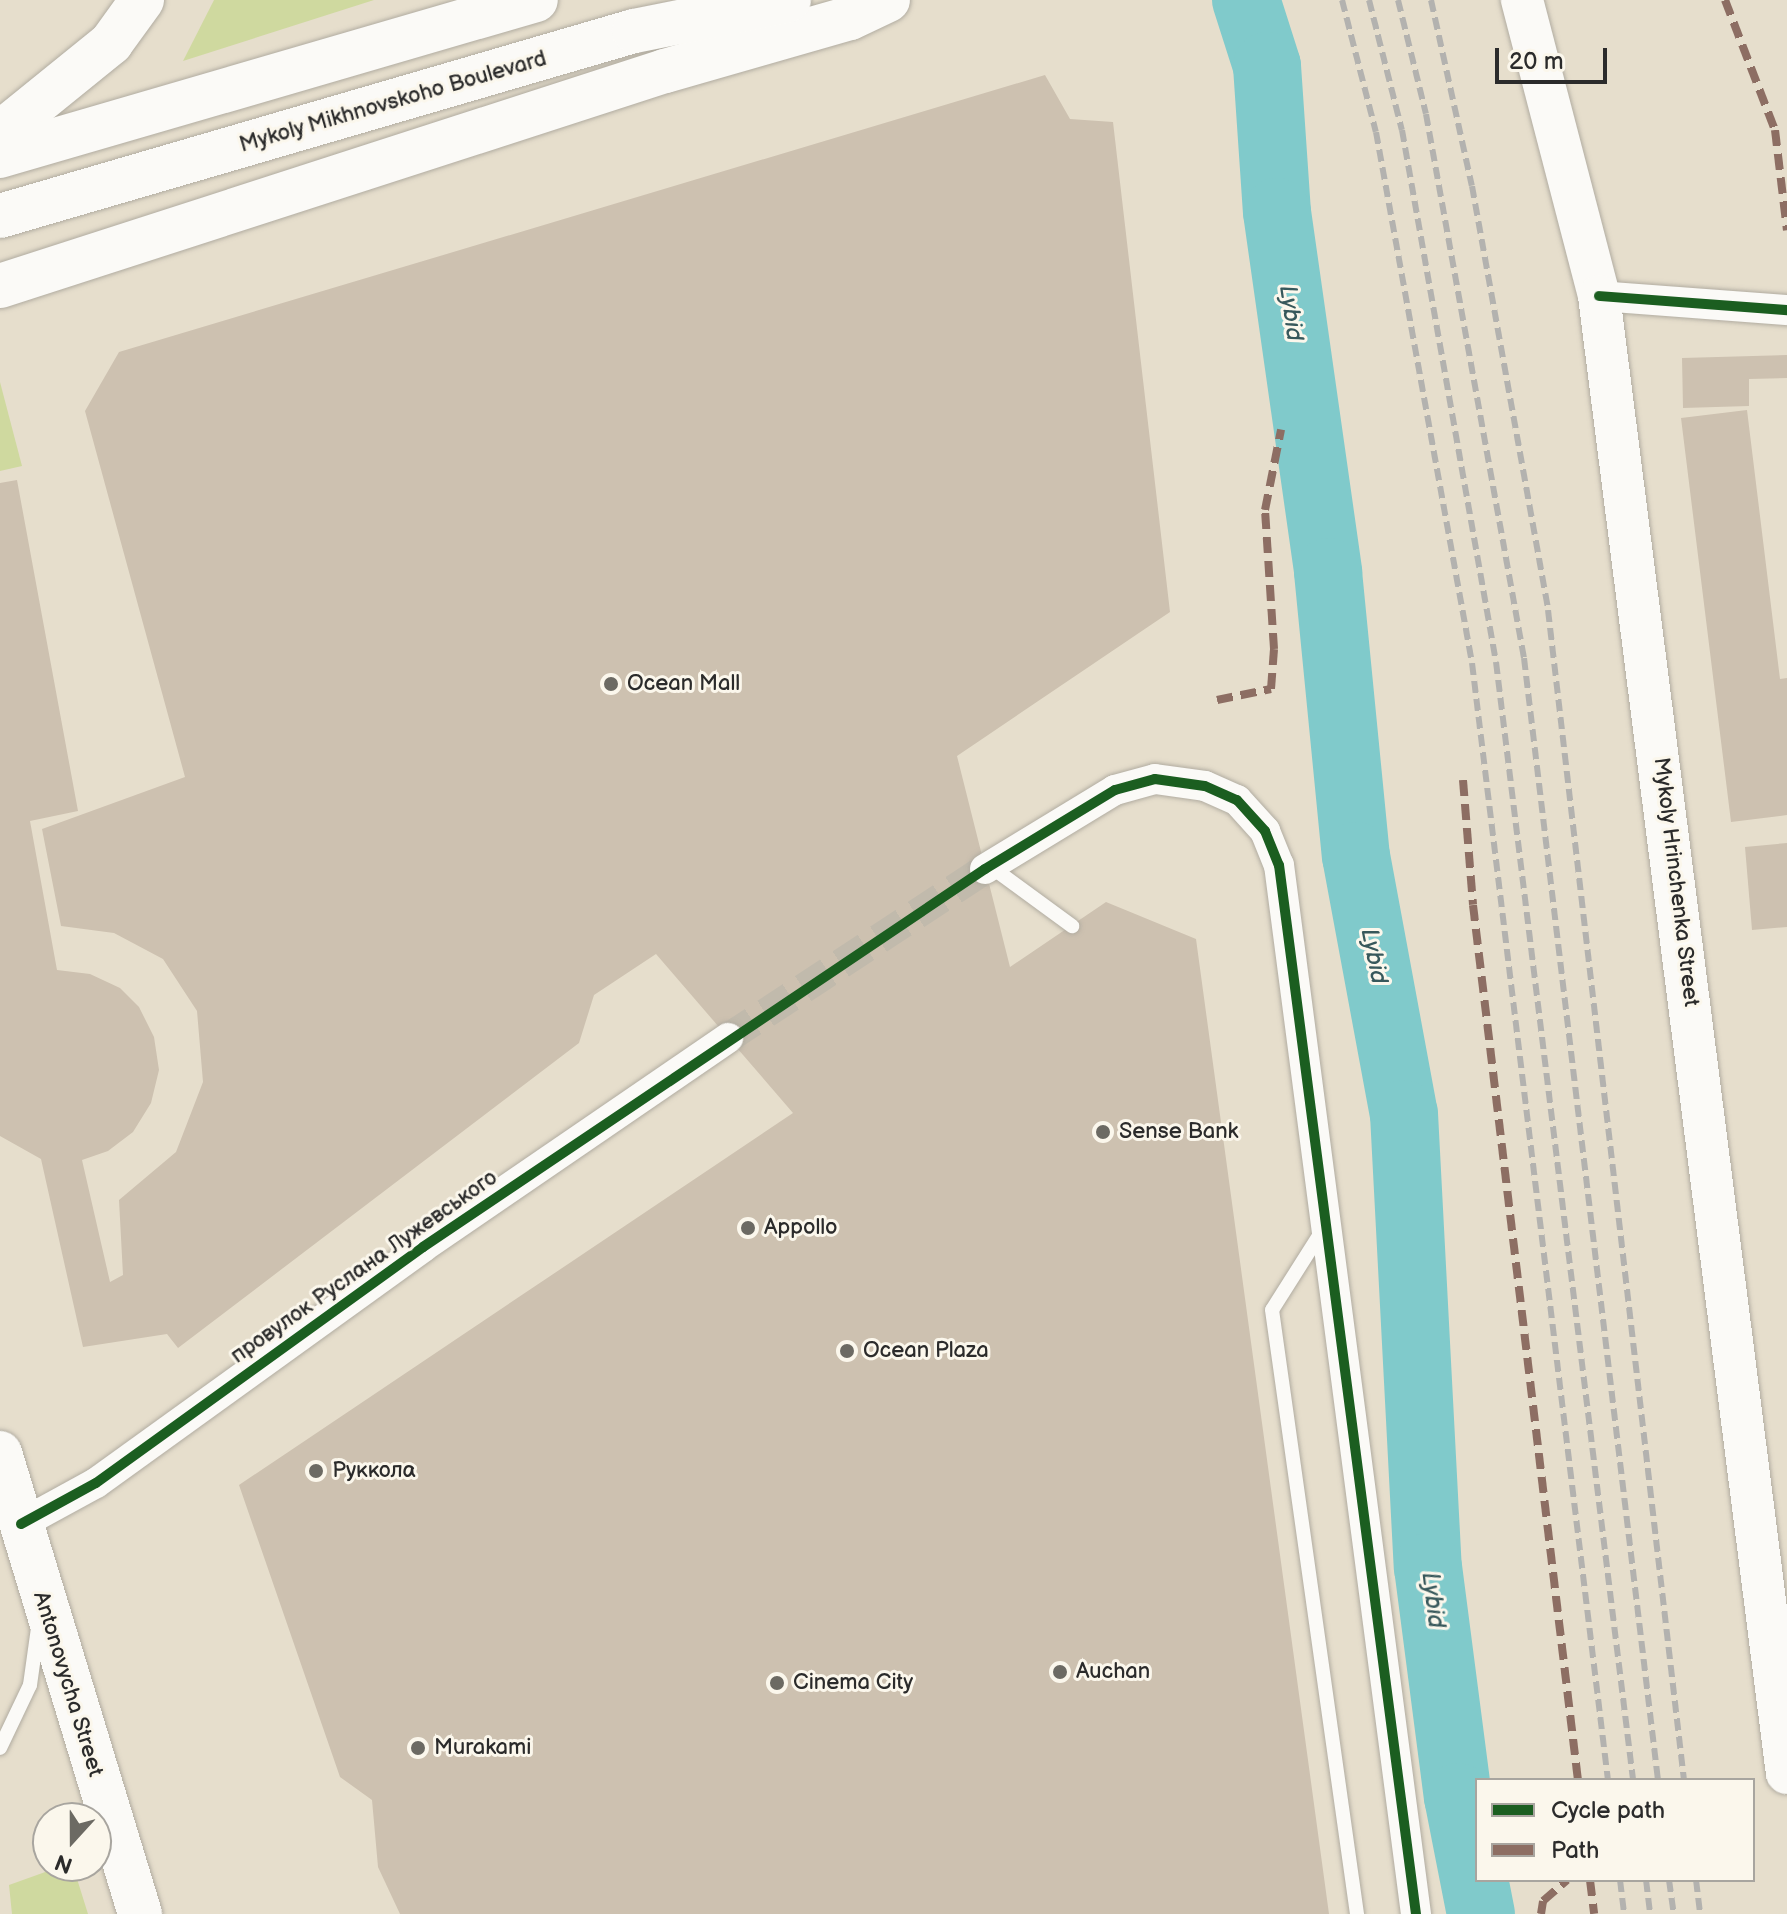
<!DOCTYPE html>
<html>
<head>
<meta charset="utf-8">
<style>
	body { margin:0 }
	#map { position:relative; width:1787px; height:1914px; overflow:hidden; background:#e6decc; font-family:"Balsamiq Sans",sans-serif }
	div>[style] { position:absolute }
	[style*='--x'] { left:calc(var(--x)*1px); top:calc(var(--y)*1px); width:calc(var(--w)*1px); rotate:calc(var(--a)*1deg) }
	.green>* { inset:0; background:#cfd99f }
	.river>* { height:68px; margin:-34px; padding:0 34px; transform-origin:34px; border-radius:34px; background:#80cacb }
	.building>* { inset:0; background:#cdc1b0 }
	.minor-tunnel>* { height:30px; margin-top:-15px; transform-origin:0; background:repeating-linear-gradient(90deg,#c1baac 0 30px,transparent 0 45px) }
	.roads { filter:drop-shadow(0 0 2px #b1aca1) drop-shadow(0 0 2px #b1aca1) }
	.service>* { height:14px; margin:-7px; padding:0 7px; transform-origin:7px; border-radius:7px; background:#fbfaf7 }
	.minor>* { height:30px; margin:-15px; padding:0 15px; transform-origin:15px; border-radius:15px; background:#fbfaf7 }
	.secondary>* { height:42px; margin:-21px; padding:0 21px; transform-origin:21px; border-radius:21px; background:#fbfaf7 }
	.primary>* { height:44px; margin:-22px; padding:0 22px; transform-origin:22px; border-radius:22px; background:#fbfaf7 }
	.trunk>* { height:44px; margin:-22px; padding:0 22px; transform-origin:22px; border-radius:22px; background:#fbfaf7 }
	.rail>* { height:6px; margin-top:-3px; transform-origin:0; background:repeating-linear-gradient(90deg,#b3b2af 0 12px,transparent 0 18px) }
	.quiet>* { height:8px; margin-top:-4px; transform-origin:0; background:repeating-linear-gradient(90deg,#8d6e63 0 16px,transparent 0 24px) }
	.cycleway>* { height:10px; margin:-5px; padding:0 5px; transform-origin:5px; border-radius:5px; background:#1b5e20 }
	.dots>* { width:22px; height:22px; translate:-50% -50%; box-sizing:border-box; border:4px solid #fbf7ec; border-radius:50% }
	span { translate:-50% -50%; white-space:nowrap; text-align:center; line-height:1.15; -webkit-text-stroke:6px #fbf7ec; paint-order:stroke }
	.street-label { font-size:22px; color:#2b2b2b }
	.poi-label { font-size:22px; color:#2b2b2b }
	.left { translate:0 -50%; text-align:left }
	.water-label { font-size:24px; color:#37585b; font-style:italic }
	.legend { position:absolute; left:1475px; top:1778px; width:280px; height:104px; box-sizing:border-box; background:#fbf7ec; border:2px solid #a8a59f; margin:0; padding:10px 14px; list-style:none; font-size:24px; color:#2b2b2b }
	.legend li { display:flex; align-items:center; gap:16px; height:40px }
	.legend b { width:40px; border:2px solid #a8a59f }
	.north { position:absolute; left:32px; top:1802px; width:80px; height:80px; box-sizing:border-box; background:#fbf7ec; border:2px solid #a8a59f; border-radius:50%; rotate:201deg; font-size:22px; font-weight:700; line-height:32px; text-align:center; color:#2b2b2b }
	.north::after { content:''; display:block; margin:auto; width:28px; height:36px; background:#6c6a63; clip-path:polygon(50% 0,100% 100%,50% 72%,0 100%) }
	.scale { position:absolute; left:1495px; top:48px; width:112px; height:36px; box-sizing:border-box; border:4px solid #2b2b2b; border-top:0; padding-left:10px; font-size:24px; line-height:28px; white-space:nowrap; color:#2b2b2b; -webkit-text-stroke:6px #fbf7ec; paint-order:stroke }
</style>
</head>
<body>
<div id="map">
	<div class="green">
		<i style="clip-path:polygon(214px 0,374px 0,183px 61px)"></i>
		<i style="clip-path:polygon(0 382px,22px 466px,0 471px)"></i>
		<i style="clip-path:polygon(62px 1866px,73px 1866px,88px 1914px,12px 1914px,9px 1885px)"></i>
	</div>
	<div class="river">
		<i style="--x:1246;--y:0;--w:69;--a:72.3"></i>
		<i style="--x:1267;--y:66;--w:146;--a:86.1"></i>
		<i style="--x:1277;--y:212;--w:364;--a:81.9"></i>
		<i style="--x:1328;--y:572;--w:285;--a:84.4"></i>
		<i style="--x:1356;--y:856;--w:262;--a:79.5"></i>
		<i style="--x:1404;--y:1114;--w:454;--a:87"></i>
		<i style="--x:1428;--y:1567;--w:232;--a:82.6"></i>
		<i style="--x:1458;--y:1797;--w:119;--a:78.9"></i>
	</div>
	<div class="building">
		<i style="clip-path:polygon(1045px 75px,1070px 119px,1113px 122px,1170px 612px,957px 756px,1010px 967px,1106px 902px,1196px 939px,1329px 1914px,400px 1914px,378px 1867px,372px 1800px,340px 1777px,239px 1485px,793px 1113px,656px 954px,594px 995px,579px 1043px,178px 1348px,167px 1334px,83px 1347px,41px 1159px,0 1136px,0 483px,17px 480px,78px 811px,30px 821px,57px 970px,90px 974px,120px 988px,139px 1007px,154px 1037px,159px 1070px,151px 1103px,133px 1132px,108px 1151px,82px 1160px,110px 1282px,123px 1275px,119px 1200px,176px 1152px,203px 1082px,197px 1011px,163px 959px,114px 933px,61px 926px,42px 829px,185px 777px,85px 411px,119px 352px)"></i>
		<i style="clip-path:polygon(1787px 355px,1787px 378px,1749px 379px,1749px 406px,1683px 408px,1682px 358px)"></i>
		<i style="clip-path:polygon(1747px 410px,1780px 679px,1787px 678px,1787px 815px,1731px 822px,1681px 418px)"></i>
		<i style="clip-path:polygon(1787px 843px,1787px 927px,1752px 930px,1745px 847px)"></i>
	</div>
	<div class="minor-tunnel">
		<i style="--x:728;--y:1038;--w:308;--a:-33.3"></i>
	</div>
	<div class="roads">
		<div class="service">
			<i style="--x:990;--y:866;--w:102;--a:36.2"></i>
			<i style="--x:1322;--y:1231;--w:93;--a:122.3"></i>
			<i style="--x:1272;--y:1310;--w:610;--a:81.99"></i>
			<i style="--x:0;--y:1748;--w:70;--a:-64.5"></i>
			<i style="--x:30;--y:1685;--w:58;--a:-82"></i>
		</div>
		<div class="minor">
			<i style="--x:1599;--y:296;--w:189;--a:4.3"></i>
			<i style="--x:985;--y:869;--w:152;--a:-31.3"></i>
			<i style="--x:1115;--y:790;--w:41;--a:-15.4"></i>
			<i style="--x:1155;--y:779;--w:50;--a:8"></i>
			<i style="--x:1205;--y:786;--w:35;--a:24"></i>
			<i style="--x:1237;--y:800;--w:42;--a:47.9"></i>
			<i style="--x:1265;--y:831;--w:37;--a:68"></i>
			<i style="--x:1279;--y:865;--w:1058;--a:82.56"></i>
			<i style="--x:21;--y:1524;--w:85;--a:-28.7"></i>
			<i style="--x:96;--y:1483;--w:403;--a:-35.8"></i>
			<i style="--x:423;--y:1247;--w:370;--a:-34.4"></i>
		</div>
		<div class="secondary">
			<i style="--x:1522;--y:0;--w:306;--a:75.4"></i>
			<i style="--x:1599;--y:296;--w:1489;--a:82.75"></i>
		</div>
		<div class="primary">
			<i style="--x:0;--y:133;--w:143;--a:-39"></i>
			<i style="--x:111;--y:43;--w:53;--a:-54.2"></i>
			<i style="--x:0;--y:286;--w:699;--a:-17.92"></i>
			<i style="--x:665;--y:71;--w:192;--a:-16"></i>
			<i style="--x:850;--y:18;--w:42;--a:-25.3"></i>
			<i style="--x:0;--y:1453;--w:482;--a:73.1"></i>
		</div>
		<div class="trunk">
			<i style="--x:0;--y:156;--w:558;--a:-16.23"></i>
			<i style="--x:0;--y:216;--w:660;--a:-16.27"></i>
			<i style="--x:634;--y:31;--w:158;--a:-11.3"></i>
		</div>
	</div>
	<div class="rail">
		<i style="--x:1342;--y:0;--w:136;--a:75.6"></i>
		<i style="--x:1376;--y:132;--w:540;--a:79.75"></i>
		<i style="--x:1472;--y:663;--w:1125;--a:83.06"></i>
		<i style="--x:1369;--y:0;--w:134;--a:75.8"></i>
		<i style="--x:1402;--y:130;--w:540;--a:79.98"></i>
		<i style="--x:1496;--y:662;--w:1126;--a:83.01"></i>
		<i style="--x:1398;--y:0;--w:117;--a:76.2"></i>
		<i style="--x:1426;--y:114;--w:553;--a:79.79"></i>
		<i style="--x:1524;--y:658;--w:1130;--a:83.19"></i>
		<i style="--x:1431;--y:0;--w:190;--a:77.6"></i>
		<i style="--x:1472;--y:186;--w:431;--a:79.8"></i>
		<i style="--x:1548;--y:610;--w:1178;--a:83.37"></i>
		<i style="--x:1620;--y:1880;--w:34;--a:83"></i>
		<i style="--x:1646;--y:1880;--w:34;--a:83"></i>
		<i style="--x:1669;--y:1880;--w:34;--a:82"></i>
		<i style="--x:1696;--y:1880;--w:34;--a:83"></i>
	</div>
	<div class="quiet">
		<i style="--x:1725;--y:0;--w:139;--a:69"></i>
		<i style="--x:1775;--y:130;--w:101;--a:83.2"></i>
		<i style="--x:1217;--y:700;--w:55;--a:-11.5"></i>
		<i style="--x:1271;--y:689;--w:40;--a:-85.7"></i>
		<i style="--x:1274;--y:649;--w:139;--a:-93.7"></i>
		<i style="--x:1265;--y:510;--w:82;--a:-78.7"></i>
		<i style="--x:1463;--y:780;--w:125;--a:85.4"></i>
		<i style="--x:1473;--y:905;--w:881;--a:83.16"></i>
		<i style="--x:1590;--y:1880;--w:34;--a:83"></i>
		<i style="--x:1541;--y:1914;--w:13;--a:-81"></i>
		<i style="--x:1543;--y:1901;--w:32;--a:-41"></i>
	</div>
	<div class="cycleway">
		<i style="--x:1599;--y:296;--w:189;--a:4.3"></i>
		<i style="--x:21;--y:1524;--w:85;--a:-28.7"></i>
		<i style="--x:96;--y:1483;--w:403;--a:-35.8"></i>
		<i style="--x:423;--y:1247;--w:677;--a:-33.92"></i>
		<i style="--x:985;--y:869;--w:152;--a:-31.3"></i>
		<i style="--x:1115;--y:790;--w:41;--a:-15.4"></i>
		<i style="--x:1155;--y:779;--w:50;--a:8"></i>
		<i style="--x:1205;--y:786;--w:35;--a:24"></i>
		<i style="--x:1237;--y:800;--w:42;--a:47.9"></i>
		<i style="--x:1265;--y:831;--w:37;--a:68"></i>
		<i style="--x:1279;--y:865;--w:1058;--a:82.56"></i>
	</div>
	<div class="dots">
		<i style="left:611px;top:684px;background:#6c6a63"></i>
		<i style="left:1103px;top:1132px;background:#6c6a63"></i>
		<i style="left:748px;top:1228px;background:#6c6a63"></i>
		<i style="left:847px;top:1351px;background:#6c6a63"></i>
		<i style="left:316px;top:1471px;background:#6c6a63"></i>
		<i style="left:1060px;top:1672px;background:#6c6a63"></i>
		<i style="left:777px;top:1683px;background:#6c6a63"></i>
		<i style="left:418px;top:1748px;background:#6c6a63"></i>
	</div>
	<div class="street-label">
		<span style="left:393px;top:102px;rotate:-16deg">Mykoly Mikhnovskoho Boulevard</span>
		<span style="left:1676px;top:882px;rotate:83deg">Mykoly Hrinchenka Street</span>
		<span style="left:364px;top:1267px;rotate:-35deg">провулок Руслана Лужевського</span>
		<span style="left:68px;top:1684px;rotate:73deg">Antonovycha Street</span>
	</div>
	<div class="poi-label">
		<span class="left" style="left:627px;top:684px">Ocean Mall</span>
		<span class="left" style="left:1119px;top:1132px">Sense Bank</span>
		<span class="left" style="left:764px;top:1228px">Appollo</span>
		<span class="left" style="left:863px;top:1351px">Ocean Plaza</span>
		<span class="left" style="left:332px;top:1471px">Руккола</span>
		<span class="left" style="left:1076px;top:1672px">Auchan</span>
		<span class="left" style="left:793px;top:1683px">Cinema City</span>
		<span class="left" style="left:434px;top:1748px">Murakami</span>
	</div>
	<div class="water-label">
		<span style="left:1291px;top:313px;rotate:82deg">Lybid</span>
		<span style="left:1374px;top:956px;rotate:79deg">Lybid</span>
		<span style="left:1433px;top:1600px;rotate:83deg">Lybid</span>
	</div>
	<ul class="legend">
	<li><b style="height:10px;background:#1b5e20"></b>Cycle path</li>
	<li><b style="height:10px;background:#8d6e63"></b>Path</li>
	</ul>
	<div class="north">N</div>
	<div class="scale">20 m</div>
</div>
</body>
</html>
